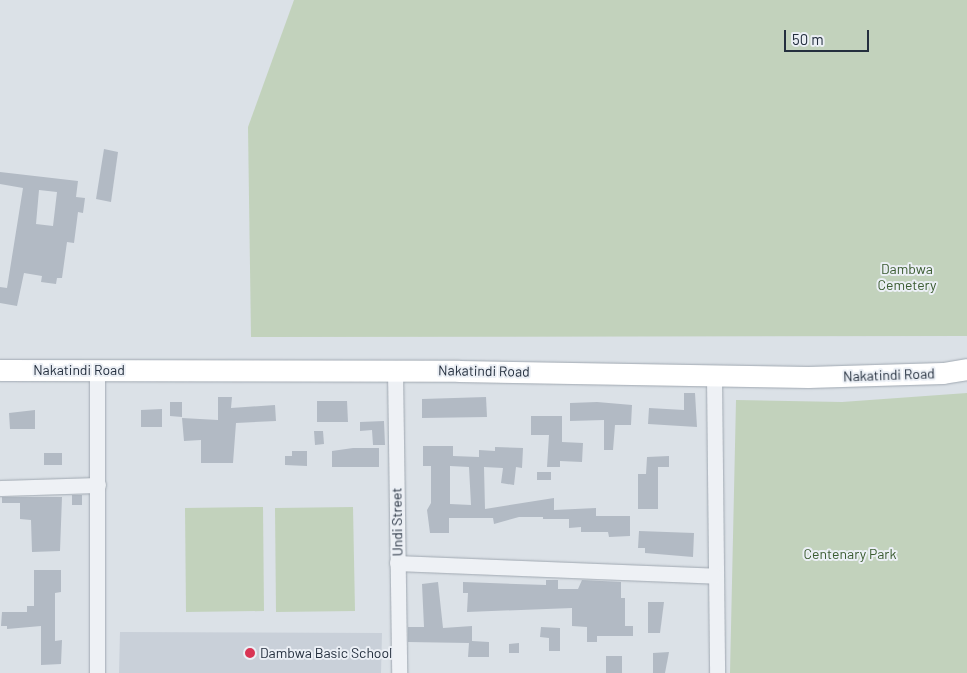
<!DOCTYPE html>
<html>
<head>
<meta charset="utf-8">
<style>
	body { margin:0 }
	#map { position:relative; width:967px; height:673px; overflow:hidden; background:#dbe1e7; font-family:Barlow,sans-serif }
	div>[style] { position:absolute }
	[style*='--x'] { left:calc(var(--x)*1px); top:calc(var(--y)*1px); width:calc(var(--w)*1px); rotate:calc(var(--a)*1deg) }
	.built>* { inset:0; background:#c9d0d9 }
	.green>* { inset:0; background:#c2d2bc }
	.building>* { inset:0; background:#b2bac4 }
	.roads { filter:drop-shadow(0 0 1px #a0a8b1) drop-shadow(0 0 1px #a0a8b1) }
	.minor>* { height:15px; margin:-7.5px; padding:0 7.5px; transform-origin:7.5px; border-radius:7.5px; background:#eef1f5 }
	.highway>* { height:21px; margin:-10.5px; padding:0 10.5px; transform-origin:10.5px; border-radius:10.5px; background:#fff }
	.dots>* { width:14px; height:14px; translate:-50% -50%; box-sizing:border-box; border:2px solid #ebeff5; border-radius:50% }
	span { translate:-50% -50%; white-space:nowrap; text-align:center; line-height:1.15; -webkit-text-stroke:4px #ebeff5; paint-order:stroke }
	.park-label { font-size:14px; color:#3a5b30 }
	.street-label { font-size:14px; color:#242f3e }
	.poi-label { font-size:14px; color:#242f3e }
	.left { translate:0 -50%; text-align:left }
	.scale { position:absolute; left:784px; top:30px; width:85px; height:22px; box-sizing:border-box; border:2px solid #242f3e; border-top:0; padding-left:6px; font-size:15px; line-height:18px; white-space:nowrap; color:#242f3e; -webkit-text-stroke:4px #ebeff5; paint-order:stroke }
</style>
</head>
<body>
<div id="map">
	<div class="built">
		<i style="clip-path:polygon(120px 632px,382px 633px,381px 673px,119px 673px)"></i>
	</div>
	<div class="green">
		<i style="clip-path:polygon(294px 0,967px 0,967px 336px,251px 337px,248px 127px)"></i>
		<i style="clip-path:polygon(967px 393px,967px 673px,730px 673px,736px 400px,842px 402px)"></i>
		<i style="clip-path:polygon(263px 507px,264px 611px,186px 612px,185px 508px)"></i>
		<i style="clip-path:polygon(353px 507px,355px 611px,276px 612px,275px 508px)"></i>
	</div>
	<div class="building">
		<i style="clip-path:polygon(104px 149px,118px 152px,111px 202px,96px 199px)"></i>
		<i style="clip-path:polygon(evenodd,0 172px,78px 181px,76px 197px,85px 198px,83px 213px,78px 212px,74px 243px,67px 242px,62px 278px,57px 278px,56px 284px,41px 282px,42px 276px,24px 273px,17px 306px,0 303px,0 287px,7px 288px,23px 188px,0 184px,0 172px,39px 190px,57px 192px,53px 226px,36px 224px,39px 190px)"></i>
		<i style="clip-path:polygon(684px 393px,695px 393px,697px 427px,648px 424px,649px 408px,684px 410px)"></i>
		<i style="clip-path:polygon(218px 397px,232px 397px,231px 408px,275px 405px,276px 421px,236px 423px,233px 463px,201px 463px,201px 440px,184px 441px,182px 418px,218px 420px)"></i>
		<i style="clip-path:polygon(486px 397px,487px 417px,422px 418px,422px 399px)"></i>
		<i style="clip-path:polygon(317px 401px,347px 401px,348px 422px,317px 422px)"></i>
		<i style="clip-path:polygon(170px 402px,182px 402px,182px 417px,170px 416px)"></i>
		<i style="clip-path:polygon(597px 402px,632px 405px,631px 425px,615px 425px,613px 450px,604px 450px,604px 420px,570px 421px,570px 403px)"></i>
		<i style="clip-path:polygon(162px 409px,162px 427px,141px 427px,141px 410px)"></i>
		<i style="clip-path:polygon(35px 410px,35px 429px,10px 429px,9px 413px)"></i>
		<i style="clip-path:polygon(531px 416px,562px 416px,562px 442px,583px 443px,582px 462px,560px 461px,560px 467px,547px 467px,549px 435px,531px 435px)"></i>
		<i style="clip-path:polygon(384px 421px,385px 445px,373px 445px,372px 430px,360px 431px,360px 422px)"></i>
		<i style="clip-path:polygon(314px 431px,323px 431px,324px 444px,315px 445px)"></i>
		<i style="clip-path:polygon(evenodd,423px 446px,453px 446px,453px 456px,479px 457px,479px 450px,495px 451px,495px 447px,523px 448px,522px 468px,516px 467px,514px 485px,501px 483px,503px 468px,484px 467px,485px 509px,554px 498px,554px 510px,596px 508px,596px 516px,630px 516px,630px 536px,609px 537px,608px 532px,581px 532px,581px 527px,569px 528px,569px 519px,543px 519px,543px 517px,519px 517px,494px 524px,493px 518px,449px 518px,449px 533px,430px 533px,427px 510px,431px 503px,431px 466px,423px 466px,423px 446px,450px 466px,469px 467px,471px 505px,450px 504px,450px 466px)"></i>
		<i style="clip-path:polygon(353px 448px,379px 448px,379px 467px,332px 467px,332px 451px)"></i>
		<i style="clip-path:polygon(292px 451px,307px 451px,307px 466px,285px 465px,285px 456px,292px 456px)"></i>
		<i style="clip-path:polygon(44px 453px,62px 453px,62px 465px,44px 465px)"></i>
		<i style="clip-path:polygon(669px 456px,669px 467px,658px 467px,658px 509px,638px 509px,638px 474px,646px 474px,647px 457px)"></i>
		<i style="clip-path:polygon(537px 472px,551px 472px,551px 480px,537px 480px)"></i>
		<i style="clip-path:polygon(72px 495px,82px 495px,82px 505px,72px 505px)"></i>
		<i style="clip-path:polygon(2px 497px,62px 497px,60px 551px,32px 552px,31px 520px,20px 519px,20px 503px,2px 503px)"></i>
		<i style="clip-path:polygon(639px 531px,694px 533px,693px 557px,645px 553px,645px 548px,638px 548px)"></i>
		<i style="clip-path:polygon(34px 570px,61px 570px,61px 592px,55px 593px,55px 641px,62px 640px,61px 664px,41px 665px,41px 626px,7px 629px,7px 626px,1px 626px,2px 612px,27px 612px,27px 606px,34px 606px)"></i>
		<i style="clip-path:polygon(546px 580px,558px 580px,558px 589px,578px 589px,582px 580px,621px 582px,621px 598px,625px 598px,625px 626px,633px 626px,633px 636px,597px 636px,597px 642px,587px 642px,587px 627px,572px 626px,572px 608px,467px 612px,468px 593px,463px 593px,463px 582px,546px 585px)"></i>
		<i style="clip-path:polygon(438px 582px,443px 628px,472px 626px,472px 641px,489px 642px,489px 657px,468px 657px,469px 643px,408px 642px,408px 627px,424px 627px,422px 584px)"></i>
		<i style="clip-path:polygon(648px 602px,664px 602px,660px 633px,648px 633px)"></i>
		<i style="clip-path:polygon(541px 627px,560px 628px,560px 651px,549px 651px,549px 638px,540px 637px)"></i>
		<i style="clip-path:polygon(519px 643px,519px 653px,509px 653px,509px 644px)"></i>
		<i style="clip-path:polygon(669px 652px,665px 673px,653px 673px,653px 653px)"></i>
		<i style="clip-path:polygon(606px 656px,622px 656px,622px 673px,606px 673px)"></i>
	</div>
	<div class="roads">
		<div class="minor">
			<i style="--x:395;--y:370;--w:303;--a:89.2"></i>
			<i style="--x:714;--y:376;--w:297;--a:89.4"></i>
			<i style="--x:0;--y:488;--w:98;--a:-1.8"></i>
			<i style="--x:397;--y:563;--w:318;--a:2.3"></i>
			<i style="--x:97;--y:673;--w:303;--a:-90"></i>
		</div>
		<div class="highway">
			<i style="--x:0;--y:370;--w:459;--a:0.1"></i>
			<i style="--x:459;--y:371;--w:349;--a:1"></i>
			<i style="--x:808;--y:377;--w:135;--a:-1.7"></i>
			<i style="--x:943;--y:373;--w:24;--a:-9"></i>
		</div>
	</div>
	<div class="dots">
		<i style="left:250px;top:653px;background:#d93454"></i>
	</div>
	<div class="park-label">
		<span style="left:907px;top:277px">Dambwa<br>Cemetery</span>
		<span style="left:850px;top:554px">Centenary Park</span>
	</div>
	<div class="street-label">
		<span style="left:79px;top:370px">Nakatindi Road</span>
		<span style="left:484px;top:371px;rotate:1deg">Nakatindi Road</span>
		<span style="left:889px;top:375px;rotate:-2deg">Nakatindi Road</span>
		<span style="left:397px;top:522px;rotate:-91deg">Undi Street</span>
	</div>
	<div class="poi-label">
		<span class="left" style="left:260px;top:653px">Dambwa Basic School</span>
	</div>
	<div class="scale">50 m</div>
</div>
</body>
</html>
